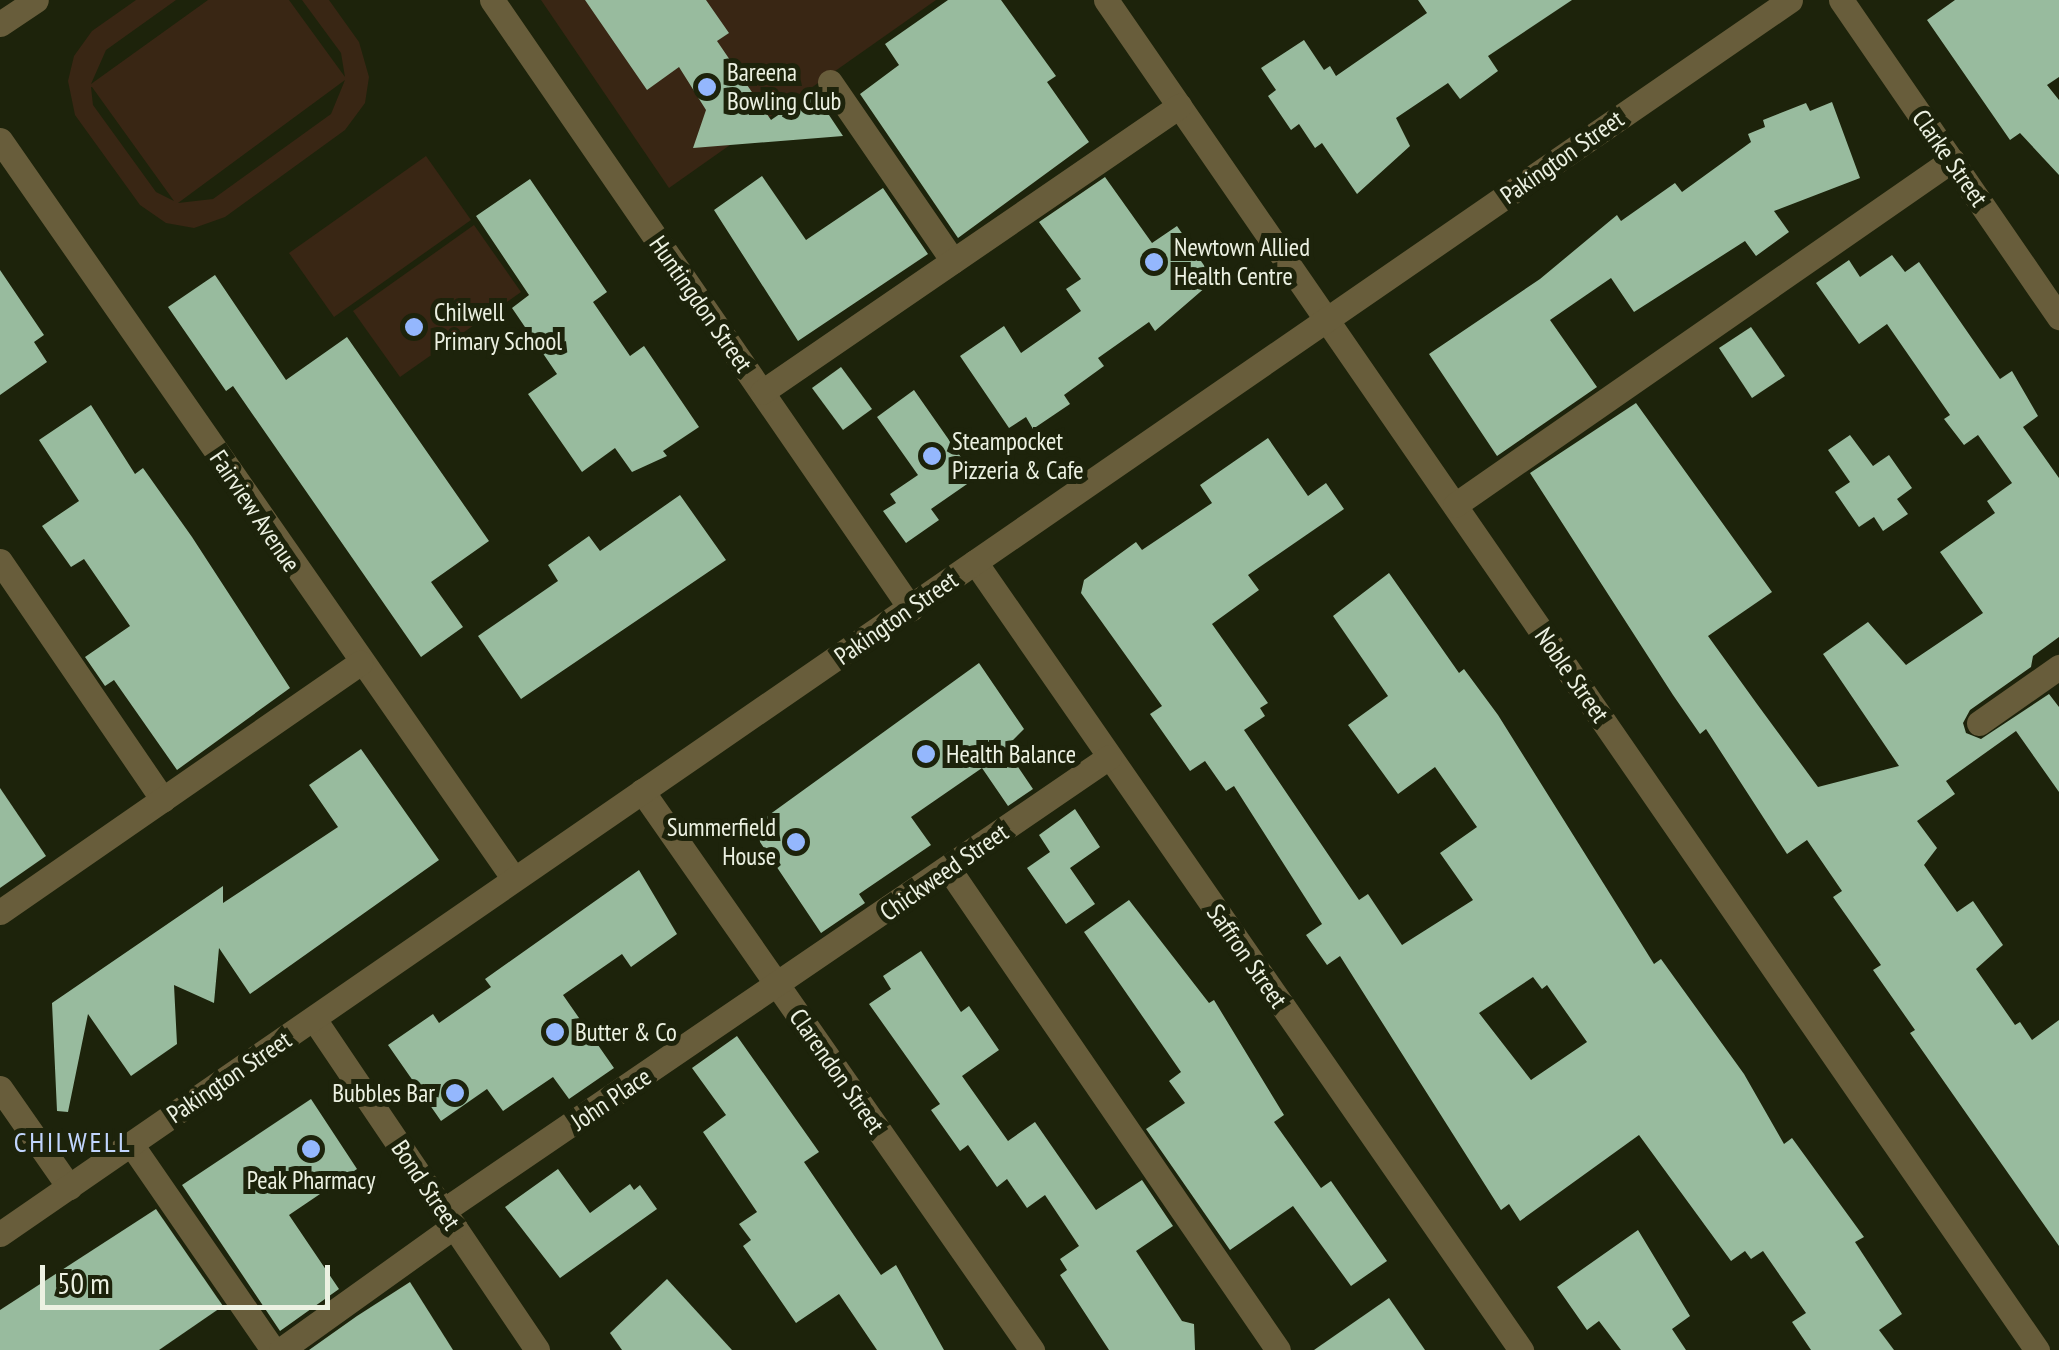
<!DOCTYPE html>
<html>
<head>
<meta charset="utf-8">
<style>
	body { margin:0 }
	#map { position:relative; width:2059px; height:1350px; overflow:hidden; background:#1d230b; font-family:"PT Sans Narrow",sans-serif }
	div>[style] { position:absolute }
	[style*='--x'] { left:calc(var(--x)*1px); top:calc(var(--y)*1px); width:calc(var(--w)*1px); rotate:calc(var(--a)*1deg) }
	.green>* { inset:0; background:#392614 }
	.building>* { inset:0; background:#98bb9e }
	.minor>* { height:25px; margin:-12.5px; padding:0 12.5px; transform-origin:12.5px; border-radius:12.5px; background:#685d3b }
	.dots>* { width:28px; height:28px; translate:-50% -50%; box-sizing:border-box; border:5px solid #1d230b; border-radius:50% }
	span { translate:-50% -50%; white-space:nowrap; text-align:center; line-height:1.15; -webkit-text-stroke:10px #1d230b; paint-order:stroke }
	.poi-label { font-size:25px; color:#ecf1e2 }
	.left { translate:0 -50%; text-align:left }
	.right { translate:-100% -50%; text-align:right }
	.street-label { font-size:25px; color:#ecf1e2 }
	.neighbourhood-label { font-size:28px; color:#c1d5fe; letter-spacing:2.5px }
	.scale { position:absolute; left:40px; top:1265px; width:290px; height:45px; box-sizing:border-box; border:5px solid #ecf1e2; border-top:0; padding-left:12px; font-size:30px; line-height:35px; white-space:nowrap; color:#ecf1e2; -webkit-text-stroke:8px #1d230b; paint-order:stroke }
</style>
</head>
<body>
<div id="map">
	<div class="green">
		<i style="clip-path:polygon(evenodd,136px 0,176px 0,106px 50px,91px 84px,208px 0,289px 0,345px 77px,341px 53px,302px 0,329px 0,359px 42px,369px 77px,365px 103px,345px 130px,225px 217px,194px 228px,166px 223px,140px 205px,75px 115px,68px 81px,74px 56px,92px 31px,136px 0,345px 80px,331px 114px,213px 199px,178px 203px,345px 80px,136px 0,91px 87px,92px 87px,174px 201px,156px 192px,93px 105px,91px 87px)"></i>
		<i style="clip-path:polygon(541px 0,936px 0,669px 188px)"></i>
		<i style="clip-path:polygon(426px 156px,471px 220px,334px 317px,289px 253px)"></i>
		<i style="clip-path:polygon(474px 225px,521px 292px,400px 377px,353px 311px)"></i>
	</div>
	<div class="building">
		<i style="clip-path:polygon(585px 0,706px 0,729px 33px,717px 41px,771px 120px,813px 91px,843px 136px,693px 148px,706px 110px,679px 67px,647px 90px)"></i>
		<i style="clip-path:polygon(948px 0,1001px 0,1056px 76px,1047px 82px,1089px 142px,958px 238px,860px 94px,899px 65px,885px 44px)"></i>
		<i style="clip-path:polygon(1418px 0,1572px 0,1488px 56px,1498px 71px,1460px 99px,1448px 83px,1396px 118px,1410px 146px,1357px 194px,1322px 143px,1315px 148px,1299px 124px,1291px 130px,1268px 96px,1276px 90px,1261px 68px,1304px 40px,1324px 70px,1330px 66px,1336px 76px,1427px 13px)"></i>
		<i style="clip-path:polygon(1955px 0,2059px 0,2059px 77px,2047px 85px,2059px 100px,2059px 175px,2020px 133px,2010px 140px,1927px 20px)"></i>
		<i style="clip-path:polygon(1832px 102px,1860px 178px,1774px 211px,1789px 232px,1756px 256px,1745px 241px,1634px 312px,1611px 278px,1550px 320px,1597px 387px,1497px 456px,1429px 354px,1540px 279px,1617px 215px,1621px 221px,1675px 183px,1682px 192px,1751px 142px,1748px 134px,1765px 127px,1763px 120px,1806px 103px,1810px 111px)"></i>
		<i style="clip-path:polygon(762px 176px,806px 240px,883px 188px,928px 254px,798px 341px,714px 210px)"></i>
		<i style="clip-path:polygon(1105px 177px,1152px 243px,1177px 226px,1214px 280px,1155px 331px,1149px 322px,1098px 358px,1104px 366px,1064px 395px,1070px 404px,1033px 429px,1026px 417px,1009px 428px,960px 356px,1004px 326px,1021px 353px,1081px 311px,1066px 289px,1081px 279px,1039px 222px)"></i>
		<i style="clip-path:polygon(530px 179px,607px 292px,593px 302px,630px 356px,644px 346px,699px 427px,663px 451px,667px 456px,632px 472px,615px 448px,582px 472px,528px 394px,557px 374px,512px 308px,529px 295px,476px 216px)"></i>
		<i style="clip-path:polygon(1892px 255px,1905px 272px,1919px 262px,2000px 379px,2012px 371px,2038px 416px,2023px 427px,2059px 478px,2059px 637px,2033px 656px,2031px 667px,1970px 710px,1963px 723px,1966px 733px,1981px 739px,2049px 694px,2059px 707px,2059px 792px,2016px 731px,1946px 781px,1955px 794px,1917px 821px,1937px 848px,1924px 865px,1957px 912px,1973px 901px,2003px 945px,1976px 969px,2015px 1025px,2020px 1022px,2032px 1040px,2059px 1020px,2059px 1246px,1910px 1033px,1915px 1030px,1873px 970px,1881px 965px,1833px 897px,1842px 891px,1807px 840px,1787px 854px,1706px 729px,1700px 734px,1673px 695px,1530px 473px,1636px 403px,1772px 592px,1708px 636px,1757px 704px,1818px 787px,1899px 766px,1823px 654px,1868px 622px,1906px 665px,1983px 613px,1940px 552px,1995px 513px,1987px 501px,2012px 483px,1978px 435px,1964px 445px,1944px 419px,1950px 415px,1887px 324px,1859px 344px,1816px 283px,1849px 260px,1860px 277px)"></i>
		<i style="clip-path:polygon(0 270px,44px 335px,34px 342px,47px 362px,0 395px)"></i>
		<i style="clip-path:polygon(215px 275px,286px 380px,347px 337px,489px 541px,431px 582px,463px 627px,421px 657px,233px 386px,226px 391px,168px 307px)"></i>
		<i style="clip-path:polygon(1751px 327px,1785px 376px,1752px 398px,1719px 348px)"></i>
		<i style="clip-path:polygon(841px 367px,872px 409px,843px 430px,812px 388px)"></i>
		<i style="clip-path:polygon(914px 390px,970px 470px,970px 482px,931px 509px,939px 520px,906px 543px,883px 511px,896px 503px,890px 494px,918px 475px,877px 417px)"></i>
		<i style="clip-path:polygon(91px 405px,135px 474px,143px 468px,192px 537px,290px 688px,177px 770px,114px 680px,105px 686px,85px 657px,130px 626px,84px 559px,71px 567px,42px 526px,79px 501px,39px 440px)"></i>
		<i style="clip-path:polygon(1850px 435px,1873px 466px,1889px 455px,1912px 488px,1897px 499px,1908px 514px,1883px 531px,1874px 517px,1859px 527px,1835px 492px,1850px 482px,1828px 450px)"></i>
		<i style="clip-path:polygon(evenodd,1268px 438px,1308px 496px,1326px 483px,1344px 509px,1248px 575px,1259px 590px,1212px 624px,1268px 703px,1260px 708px,1265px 716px,1244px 730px,1359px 900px,1368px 894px,1402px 945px,1473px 900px,1440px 853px,1477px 827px,1435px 767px,1398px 794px,1348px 725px,1388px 696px,1333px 616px,1389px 573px,1459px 673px,1464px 669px,1498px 715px,1654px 964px,1661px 959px,1744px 1074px,1784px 1144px,1792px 1138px,1864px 1237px,1855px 1242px,1902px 1314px,1879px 1330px,1894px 1350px,1811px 1350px,1792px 1322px,1806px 1313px,1763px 1251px,1751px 1259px,1745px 1251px,1731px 1261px,1639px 1135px,1520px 1221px,1509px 1204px,1501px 1210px,1340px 956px,1327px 965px,1306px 935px,1322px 924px,1234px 786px,1226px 791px,1205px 761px,1190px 771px,1150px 714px,1162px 706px,1081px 593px,1084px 580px,1136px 542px,1142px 550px,1212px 503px,1200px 485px,1268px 438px,1533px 977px,1542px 989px,1547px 985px,1587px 1042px,1531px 1080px,1479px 1013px,1533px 977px)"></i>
		<i style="clip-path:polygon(680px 495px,726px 560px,521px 699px,478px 636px,558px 581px,548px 565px,589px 536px,600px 551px)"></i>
		<i style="clip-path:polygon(979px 663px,1024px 729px,1005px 748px,1033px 789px,1008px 806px,982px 768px,911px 817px,931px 845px,859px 894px,865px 903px,821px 933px,760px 842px,758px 823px)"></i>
		<i style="clip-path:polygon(361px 749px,439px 860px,250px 994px,219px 948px,214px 1003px,174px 985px,177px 1044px,131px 1076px,88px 1014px,68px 1112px,57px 1111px,52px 1003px,223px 886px,223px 903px,338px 827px,309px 785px)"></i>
		<i style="clip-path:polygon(0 788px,46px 856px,0 888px)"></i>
		<i style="clip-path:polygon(1075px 809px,1100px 847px,1070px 868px,1095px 904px,1066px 924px,1027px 868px,1050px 852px,1039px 835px)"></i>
		<i style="clip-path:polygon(639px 870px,677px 934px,631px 967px,622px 954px,563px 995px,614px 1068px,569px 1099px,553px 1077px,503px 1111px,487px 1089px,441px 1121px,388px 1045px,433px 1014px,439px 1023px,491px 987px,485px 979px)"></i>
		<i style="clip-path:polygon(1129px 900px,1209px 1003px,1214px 1000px,1284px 1115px,1274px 1122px,1321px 1188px,1331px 1181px,1387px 1261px,1351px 1286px,1293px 1206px,1230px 1250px,1146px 1129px,1185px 1103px,1169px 1081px,1181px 1072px,1084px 932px)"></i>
		<i style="clip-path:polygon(921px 951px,961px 1012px,969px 1006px,999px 1050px,962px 1076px,1008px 1141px,1035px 1122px,1096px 1210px,1142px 1180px,1173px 1226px,1136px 1251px,1182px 1321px,1194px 1324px,1195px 1350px,1109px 1350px,1060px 1275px,1067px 1270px,1060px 1259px,1079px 1246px,1045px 1195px,1027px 1208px,1007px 1179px,997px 1187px,968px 1145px,960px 1151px,931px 1110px,940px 1104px,869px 1004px,891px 989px,883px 976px)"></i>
		<i style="clip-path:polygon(737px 1036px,819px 1152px,804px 1162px,881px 1275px,896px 1265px,944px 1350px,877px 1350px,839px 1294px,796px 1323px,743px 1246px,751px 1240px,739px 1224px,757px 1212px,703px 1132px,726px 1115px,692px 1068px)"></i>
		<i style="clip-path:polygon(311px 1099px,357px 1169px,289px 1215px,339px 1289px,280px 1331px,182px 1185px)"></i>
		<i style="clip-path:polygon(558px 1169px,590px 1213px,630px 1184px,634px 1190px,640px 1185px,657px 1209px,560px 1278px,505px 1207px)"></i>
		<i style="clip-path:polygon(156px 1209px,223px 1306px,159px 1350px,0 1350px,0 1310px)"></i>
		<i style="clip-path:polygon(1638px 1230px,1690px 1316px,1672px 1329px,1686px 1350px,1621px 1350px,1599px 1321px,1587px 1330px,1557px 1287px)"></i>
		<i style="clip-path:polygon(667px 1279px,732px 1350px,622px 1350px,610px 1333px)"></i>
		<i style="clip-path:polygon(410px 1282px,453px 1350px,309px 1350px,357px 1316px)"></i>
		<i style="clip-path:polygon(1389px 1298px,1425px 1350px,1314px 1350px)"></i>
	</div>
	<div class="minor">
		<i style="--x:492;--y:0;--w:739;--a:55.47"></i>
		<i style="--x:1106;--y:0;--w:1640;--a:55.41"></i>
		<i style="--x:1841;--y:0;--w:385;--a:55.5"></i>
		<i style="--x:0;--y:24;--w:43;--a:-33.7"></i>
		<i style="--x:830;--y:82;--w:217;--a:55.5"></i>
		<i style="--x:0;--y:140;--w:900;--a:55.18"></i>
		<i style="--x:762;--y:392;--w:506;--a:-34.44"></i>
		<i style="--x:1455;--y:505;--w:605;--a:-34.77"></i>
		<i style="--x:0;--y:561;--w:289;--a:55.7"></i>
		<i style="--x:975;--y:562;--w:959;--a:55.28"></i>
		<i style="--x:1979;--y:723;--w:98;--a:-35"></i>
		<i style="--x:642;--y:791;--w:682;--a:55.1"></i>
		<i style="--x:948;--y:868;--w:584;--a:55.6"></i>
		<i style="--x:0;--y:912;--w:438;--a:-34.7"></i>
		<i style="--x:314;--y:1019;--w:399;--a:56"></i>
		<i style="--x:0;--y:1088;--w:121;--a:55.1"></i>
		<i style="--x:131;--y:1144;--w:250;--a:55.4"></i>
		<i style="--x:443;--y:1211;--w:806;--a:-34.28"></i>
		<i style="--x:0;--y:1234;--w:2174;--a:-34.58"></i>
		<i style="--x:281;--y:1350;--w:213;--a:-35.6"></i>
	</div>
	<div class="dots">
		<i style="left:707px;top:87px;background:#94b7fd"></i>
		<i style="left:1154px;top:262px;background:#94b7fd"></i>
		<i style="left:414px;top:327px;background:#94b7fd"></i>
		<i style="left:932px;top:456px;background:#94b7fd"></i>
		<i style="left:926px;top:754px;background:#94b7fd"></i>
		<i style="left:796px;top:842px;background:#94b7fd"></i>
		<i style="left:555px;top:1032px;background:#94b7fd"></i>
		<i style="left:455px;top:1093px;background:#94b7fd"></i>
		<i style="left:311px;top:1149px;background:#94b7fd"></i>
	</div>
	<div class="poi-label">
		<span class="left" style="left:727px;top:87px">Bareena<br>Bowling Club</span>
		<span class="left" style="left:1174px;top:262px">Newtown Allied<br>Health Centre</span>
		<span class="left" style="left:434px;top:327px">Chilwell<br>Primary School</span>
		<span class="left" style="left:952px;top:456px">Steampocket<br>Pizzeria &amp; Cafe</span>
		<span class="left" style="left:946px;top:754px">Health Balance</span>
		<span class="right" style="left:776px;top:842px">Summerfield<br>House</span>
		<span class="left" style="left:575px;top:1032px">Butter &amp; Co</span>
		<span class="right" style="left:435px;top:1093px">Bubbles Bar</span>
		<span style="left:311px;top:1180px">Peak Pharmacy</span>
	</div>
	<div class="street-label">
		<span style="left:1562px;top:157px;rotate:-35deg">Pakington Street</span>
		<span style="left:1950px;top:158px;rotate:55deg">Clarke Street</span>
		<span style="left:701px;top:304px;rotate:55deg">Huntingdon Street</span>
		<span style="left:255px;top:511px;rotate:56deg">Fairview Avenue</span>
		<span style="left:896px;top:618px;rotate:-35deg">Pakington Street</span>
		<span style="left:1572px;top:675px;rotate:55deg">Noble Street</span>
		<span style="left:944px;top:872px;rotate:-35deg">Chickweed Street</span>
		<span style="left:1247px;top:956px;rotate:55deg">Saffron Street</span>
		<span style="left:837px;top:1071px;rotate:55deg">Clarendon Street</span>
		<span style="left:229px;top:1077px;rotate:-34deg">Pakington Street</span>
		<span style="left:611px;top:1099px;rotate:-34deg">John Place</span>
		<span style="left:426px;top:1185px;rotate:56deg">Bond Street</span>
	</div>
	<div class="neighbourhood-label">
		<span style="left:73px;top:1142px">CHILWELL</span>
	</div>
	<div class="scale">50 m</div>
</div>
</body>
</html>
